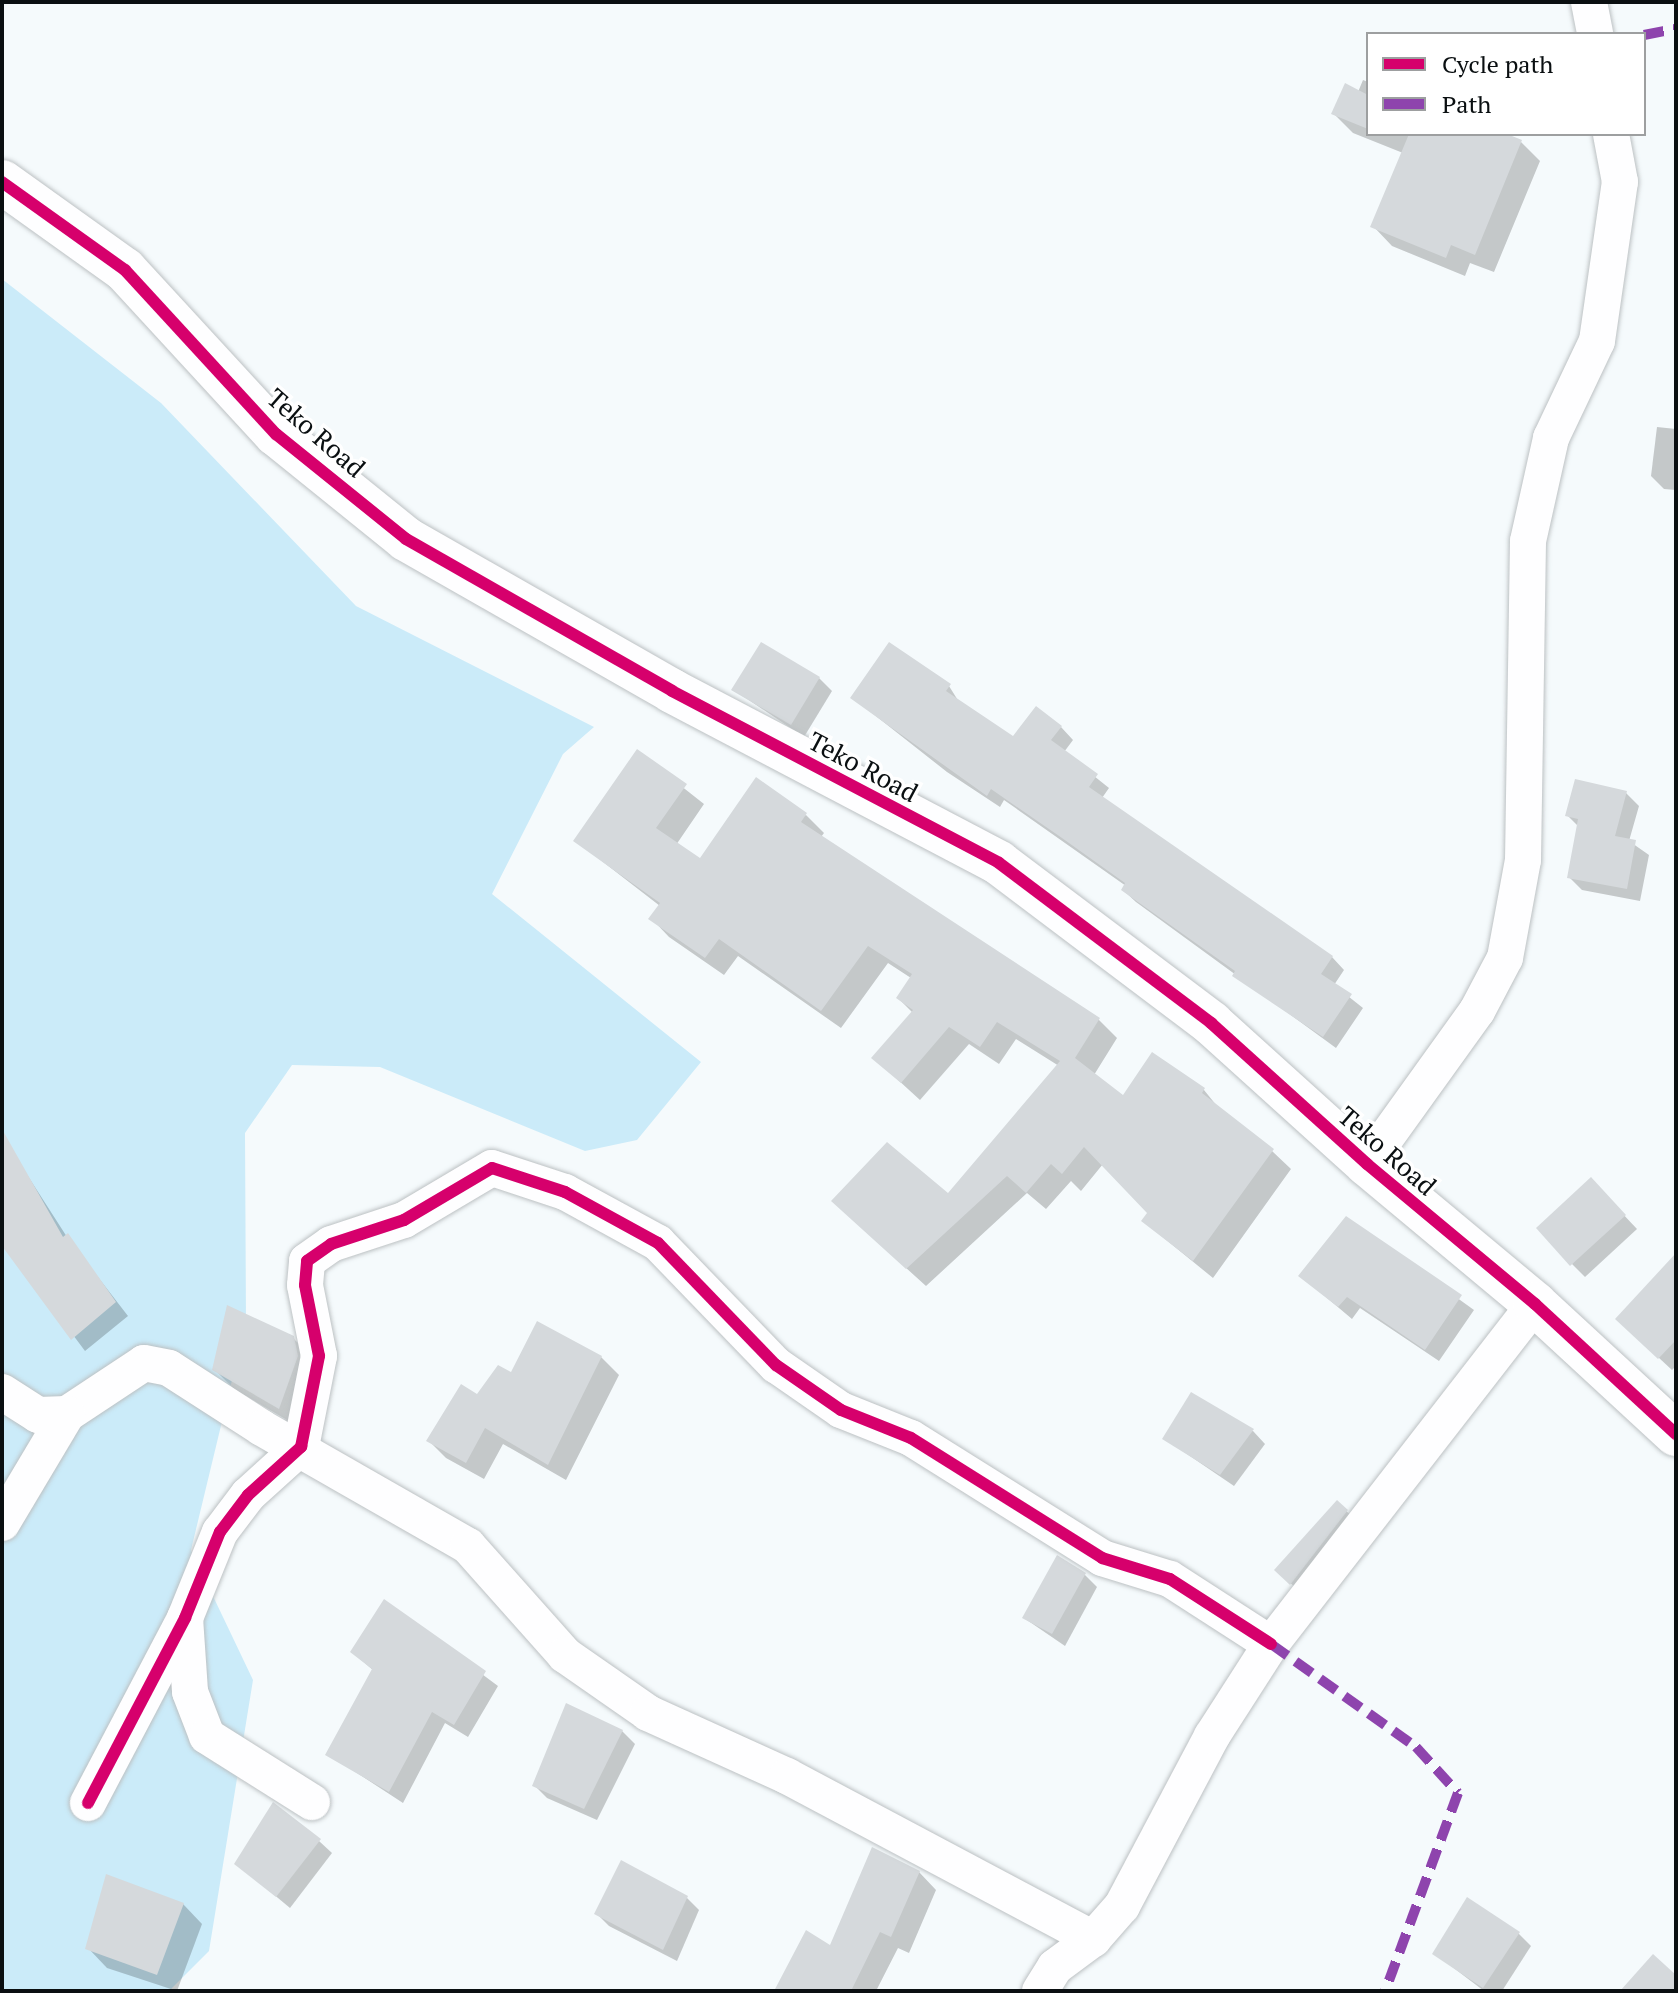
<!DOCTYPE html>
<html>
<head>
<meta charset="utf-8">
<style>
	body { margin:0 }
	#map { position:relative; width:1678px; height:1993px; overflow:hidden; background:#f5fafc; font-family:"PT Serif",serif }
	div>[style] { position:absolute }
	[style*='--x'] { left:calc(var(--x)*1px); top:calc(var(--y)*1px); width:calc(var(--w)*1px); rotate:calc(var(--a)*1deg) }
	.green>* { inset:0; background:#cbebf9 }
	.shadow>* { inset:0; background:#0003 }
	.building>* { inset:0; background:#d5d9dc }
	.roads { filter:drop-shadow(0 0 2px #bcc1c3) drop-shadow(0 0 2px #bcc1c3) }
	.minor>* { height:36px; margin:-18px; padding:0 18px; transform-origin:18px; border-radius:18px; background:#fefeff }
	.tertiary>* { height:44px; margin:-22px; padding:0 22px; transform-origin:22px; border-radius:22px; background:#fefeff }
	.quiet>* { height:10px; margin-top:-5px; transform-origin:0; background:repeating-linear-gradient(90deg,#8e44ad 0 20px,transparent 0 30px) }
	.cycleway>* { height:12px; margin:-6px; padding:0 6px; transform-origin:6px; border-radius:6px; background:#d6006c }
	span { translate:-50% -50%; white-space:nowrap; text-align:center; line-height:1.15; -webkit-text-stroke:7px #fff; paint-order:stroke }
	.street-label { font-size:26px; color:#0a0f11 }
	.frame { position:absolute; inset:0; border:4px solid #0a0f11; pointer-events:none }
	.legend { position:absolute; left:1366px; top:32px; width:280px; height:104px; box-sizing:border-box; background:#fff; border:2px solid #9d9fa0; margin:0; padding:10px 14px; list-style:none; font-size:24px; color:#0a0f11 }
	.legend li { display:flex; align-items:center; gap:16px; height:40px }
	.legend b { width:40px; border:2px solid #9d9fa0 }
</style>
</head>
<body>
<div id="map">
	<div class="green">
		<i style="clip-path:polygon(2px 279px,161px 403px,356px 606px,594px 727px,563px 754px,492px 894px,701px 1062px,637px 1140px,585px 1151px,380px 1067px,292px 1065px,245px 1133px,246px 1322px,191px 1550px,253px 1680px,209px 1951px,169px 1991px,2px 1991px)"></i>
	</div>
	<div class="shadow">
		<i style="clip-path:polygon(1363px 80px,1368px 82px,1368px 134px,1501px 134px,1521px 142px,1540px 161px,1494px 272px,1470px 263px,1465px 276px,1392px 246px,1373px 226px,1403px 153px,1353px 133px,1334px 114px,1358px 92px)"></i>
		<i style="clip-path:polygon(1657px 427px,1676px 429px,1676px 490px,1664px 489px,1651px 476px)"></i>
		<i style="clip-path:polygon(819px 678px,832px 691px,804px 737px,734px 690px)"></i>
		<i style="clip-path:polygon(949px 686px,959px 702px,1013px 738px,1061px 727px,1073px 740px,1064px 752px,1109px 788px,1102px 798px,1332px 957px,1344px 970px,1334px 985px,1363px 1008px,1336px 1048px,1136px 902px,1123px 890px,1126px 886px,1004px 800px,1000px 807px,947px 772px,853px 698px)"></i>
		<i style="clip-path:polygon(638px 752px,704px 804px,676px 845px,700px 861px,806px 815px,824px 833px,821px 837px,1099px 1020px,1117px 1038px,1094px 1075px,1124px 1098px,1152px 1055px,1204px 1090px,1221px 1111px,1272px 1151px,1291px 1169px,1213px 1278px,1143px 1221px,1150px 1213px,1103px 1164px,1081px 1191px,1071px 1181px,1046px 1209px,1027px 1193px,926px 1286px,852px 1219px,948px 1196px,1059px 1066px,1016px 1039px,999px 1064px,969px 1044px,920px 1100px,874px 1058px,913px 1013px,898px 998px,911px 978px,888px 963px,841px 1028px,738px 956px,724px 975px,669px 937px,651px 918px,660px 906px,576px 841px)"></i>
		<i style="clip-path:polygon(1626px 793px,1639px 806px,1629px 841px,1649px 855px,1640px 901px,1582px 890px,1569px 877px,1579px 827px,1567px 815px)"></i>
		<i style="clip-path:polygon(15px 1156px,67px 1237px,128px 1316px,85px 1351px,2px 1240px,2px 1165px)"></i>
		<i style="clip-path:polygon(1603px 1193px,1637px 1229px,1585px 1277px,1572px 1264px)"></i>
		<i style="clip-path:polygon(1346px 1218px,1474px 1310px,1439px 1361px,1360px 1308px,1352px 1319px,1301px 1276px)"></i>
		<i style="clip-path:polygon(1676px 1256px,1676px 1366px,1672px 1370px,1631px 1332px)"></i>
		<i style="clip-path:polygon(293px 1338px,313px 1358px,299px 1427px,234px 1389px,214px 1369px)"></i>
		<i style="clip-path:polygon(601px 1357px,619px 1375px,566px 1480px,503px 1444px,484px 1479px,446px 1458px,429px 1441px,477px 1397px,512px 1375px)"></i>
		<i style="clip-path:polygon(1253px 1431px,1265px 1444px,1234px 1486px,1165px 1439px)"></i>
		<i style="clip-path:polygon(1337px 1503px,1353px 1517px,1297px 1589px,1276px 1570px)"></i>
		<i style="clip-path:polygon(1084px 1574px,1097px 1587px,1065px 1646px,1024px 1618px)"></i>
		<i style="clip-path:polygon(385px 1602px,498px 1686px,468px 1737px,445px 1723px,403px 1803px,328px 1754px,374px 1671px,352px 1652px)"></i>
		<i style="clip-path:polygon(567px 1706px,622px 1731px,635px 1744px,597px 1820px,547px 1798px,534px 1785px)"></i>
		<i style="clip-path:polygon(319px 1841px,332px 1853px,290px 1908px,237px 1864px)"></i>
		<i style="clip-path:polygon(919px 1872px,936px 1890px,909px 1953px,898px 1948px,876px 1991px,777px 1991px)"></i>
		<i style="clip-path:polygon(686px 1897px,699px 1910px,677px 1961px,609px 1926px,596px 1913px)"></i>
		<i style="clip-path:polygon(183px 1904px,202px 1924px,177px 1991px,107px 1968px,88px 1948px)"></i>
		<i style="clip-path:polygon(1518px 1933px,1531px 1946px,1502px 1991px,1484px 1991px,1434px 1953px)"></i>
	</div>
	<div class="building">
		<i style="clip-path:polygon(1345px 83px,1368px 95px,1368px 129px,1331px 114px)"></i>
		<i style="clip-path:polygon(1409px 134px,1507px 134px,1522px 140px,1475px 255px,1451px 245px,1446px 258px,1370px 227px)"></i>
		<i style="clip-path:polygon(761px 642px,820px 677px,791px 725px,731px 690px)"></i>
		<i style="clip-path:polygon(889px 642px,951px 684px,946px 691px,1013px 736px,1036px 706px,1062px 726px,1051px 740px,1098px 774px,1089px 787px,1333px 956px,1321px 974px,1352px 994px,1323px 1037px,1232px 976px,1235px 971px,1121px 890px,1125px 883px,1062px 838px,991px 789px,987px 796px,850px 698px)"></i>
		<i style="clip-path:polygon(637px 749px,687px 784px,656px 828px,700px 858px,756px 777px,807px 813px,801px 822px,1100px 1018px,1075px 1058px,1123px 1095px,1152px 1052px,1205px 1088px,1202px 1093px,1274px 1149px,1193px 1261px,1141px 1221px,1147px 1213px,1084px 1147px,1062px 1174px,1051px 1164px,1026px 1193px,1007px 1176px,906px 1269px,831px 1201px,887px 1142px,948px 1193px,1060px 1061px,997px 1022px,980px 1047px,949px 1027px,901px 1083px,871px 1058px,913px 1010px,896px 998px,912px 974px,868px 946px,821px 1011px,719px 939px,705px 958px,648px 919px,660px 903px,573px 841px)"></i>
		<i style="clip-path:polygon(1575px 779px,1627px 791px,1615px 836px,1636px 840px,1627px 889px,1567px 878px,1578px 819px,1565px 816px)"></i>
		<i style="clip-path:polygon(2px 1129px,63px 1237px,68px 1233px,116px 1302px,71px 1340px,2px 1246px)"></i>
		<i style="clip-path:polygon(1591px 1177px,1626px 1215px,1570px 1266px,1536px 1228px)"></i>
		<i style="clip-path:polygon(1346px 1216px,1462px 1295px,1425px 1350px,1347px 1297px,1338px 1307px,1298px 1276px)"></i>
		<i style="clip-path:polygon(1676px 1253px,1676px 1340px,1658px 1359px,1615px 1319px)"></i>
		<i style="clip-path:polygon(227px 1305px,294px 1336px,298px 1356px,279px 1409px,212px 1370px)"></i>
		<i style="clip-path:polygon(537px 1321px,602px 1356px,548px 1465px,485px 1428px,466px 1463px,426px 1441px,461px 1384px,477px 1394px,498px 1365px,511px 1372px)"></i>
		<i style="clip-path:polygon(1191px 1392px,1254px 1429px,1220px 1475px,1162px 1439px)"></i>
		<i style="clip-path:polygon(1337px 1500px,1348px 1510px,1290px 1585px,1274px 1570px)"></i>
		<i style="clip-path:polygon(1057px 1555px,1086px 1573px,1052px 1634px,1022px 1618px)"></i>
		<i style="clip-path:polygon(384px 1599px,486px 1671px,454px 1725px,432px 1712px,389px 1792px,325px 1755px,372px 1669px,350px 1652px)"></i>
		<i style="clip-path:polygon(566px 1703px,623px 1730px,584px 1809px,532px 1786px)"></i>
		<i style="clip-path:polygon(273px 1802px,321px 1839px,276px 1897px,234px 1864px)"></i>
		<i style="clip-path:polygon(872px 1847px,920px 1871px,891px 1937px,880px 1932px,851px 1991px,774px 1991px,806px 1930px,830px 1945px)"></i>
		<i style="clip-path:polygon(621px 1860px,688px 1896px,663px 1950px,594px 1914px)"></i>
		<i style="clip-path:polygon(106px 1874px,184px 1903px,157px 1975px,85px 1949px)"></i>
		<i style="clip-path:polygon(1467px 1897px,1520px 1932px,1483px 1988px,1432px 1954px)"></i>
		<i style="clip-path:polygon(1653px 1954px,1676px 1975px,1676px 1991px,1620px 1991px)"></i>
	</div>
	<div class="roads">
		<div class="minor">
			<i style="--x:1589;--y:2;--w:33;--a:79"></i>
			<i style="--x:1367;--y:1164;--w:188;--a:-54.3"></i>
			<i style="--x:1477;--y:1011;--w:60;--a:-62.2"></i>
			<i style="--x:1505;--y:958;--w:100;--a:-79.6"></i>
			<i style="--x:1523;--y:860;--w:319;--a:-89.1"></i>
			<i style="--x:1528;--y:541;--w:106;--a:-77.4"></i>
			<i style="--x:1551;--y:438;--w:107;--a:-64.6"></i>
			<i style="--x:1597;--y:341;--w:161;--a:-81.8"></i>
			<i style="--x:1620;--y:182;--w:49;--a:-100.6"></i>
			<i style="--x:2;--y:1392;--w:43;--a:32.6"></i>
			<i style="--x:38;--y:1415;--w:29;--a:-2"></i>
			<i style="--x:67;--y:1414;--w:92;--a:-33.5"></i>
			<i style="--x:144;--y:1363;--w:25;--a:11"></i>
			<i style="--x:169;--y:1368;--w:111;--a:32.8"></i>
			<i style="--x:262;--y:1428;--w:237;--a:29.8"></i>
			<i style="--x:468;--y:1546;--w:146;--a:48.3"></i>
			<i style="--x:565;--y:1655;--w:101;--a:34.9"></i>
			<i style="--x:648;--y:1713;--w:153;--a:24.4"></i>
			<i style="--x:787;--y:1776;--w:347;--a:28"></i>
			<i style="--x:2;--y:1523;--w:127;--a:-59.2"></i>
			<i style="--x:185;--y:1618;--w:74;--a:86.1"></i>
			<i style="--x:190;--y:1692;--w:47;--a:68.9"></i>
			<i style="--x:207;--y:1736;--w:124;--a:32.2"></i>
			<i style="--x:88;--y:1803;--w:209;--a:-62.3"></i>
			<i style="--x:185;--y:1618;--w:93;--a:-67.9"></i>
			<i style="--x:220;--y:1532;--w:46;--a:-52.9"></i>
			<i style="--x:248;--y:1495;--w:72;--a:-42.2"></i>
			<i style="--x:301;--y:1447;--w:93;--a:-78.8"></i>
			<i style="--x:319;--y:1356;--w:72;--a:-101.2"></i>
			<i style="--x:305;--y:1285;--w:24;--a:-85"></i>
			<i style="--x:307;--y:1261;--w:29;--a:-35"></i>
			<i style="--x:331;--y:1244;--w:77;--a:-18.2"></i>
			<i style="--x:404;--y:1220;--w:102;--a:-30.6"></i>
			<i style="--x:492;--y:1168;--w:77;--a:18.2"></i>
			<i style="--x:565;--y:1192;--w:106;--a:28.7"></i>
			<i style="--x:658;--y:1243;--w:170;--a:46"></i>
			<i style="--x:776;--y:1365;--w:79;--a:34.7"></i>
			<i style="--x:841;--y:1410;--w:75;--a:21.8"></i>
			<i style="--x:911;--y:1438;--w:226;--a:32.1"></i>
			<i style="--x:1102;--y:1558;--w:71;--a:17.2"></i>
			<i style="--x:1170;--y:1579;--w:120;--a:32.8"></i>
			<i style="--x:1040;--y:1991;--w:28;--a:-58"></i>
			<i style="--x:1055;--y:1967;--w:47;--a:-36.4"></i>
			<i style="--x:1093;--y:1939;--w:44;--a:-48.7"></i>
			<i style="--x:1122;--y:1906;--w:192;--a:-62.1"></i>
			<i style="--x:1212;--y:1736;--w:109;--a:-57.3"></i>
			<i style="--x:1271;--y:1644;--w:430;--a:-52.2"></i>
		</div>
		<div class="tertiary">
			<i style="--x:2;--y:182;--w:151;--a:35.6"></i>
			<i style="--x:125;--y:270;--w:223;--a:47.4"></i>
			<i style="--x:276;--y:434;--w:167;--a:38.9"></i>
			<i style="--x:406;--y:539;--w:306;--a:29.7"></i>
			<i style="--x:672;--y:691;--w:369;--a:27.7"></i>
			<i style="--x:999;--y:863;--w:266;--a:37"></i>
			<i style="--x:1211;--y:1023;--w:210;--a:42.1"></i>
			<i style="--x:1367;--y:1164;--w:219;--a:39.8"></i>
			<i style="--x:1535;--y:1304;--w:192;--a:42.7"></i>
		</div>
	</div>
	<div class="quiet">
		<i style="--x:1644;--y:35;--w:33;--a:-11"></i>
		<i style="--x:1271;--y:1644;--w:178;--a:35.4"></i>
		<i style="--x:1416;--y:1747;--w:62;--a:47.6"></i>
		<i style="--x:1458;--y:1793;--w:211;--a:110.2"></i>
	</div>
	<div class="cycleway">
		<i style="--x:2;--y:182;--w:151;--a:35.6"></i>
		<i style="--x:125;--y:270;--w:223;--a:47.4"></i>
		<i style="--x:276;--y:434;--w:167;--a:38.9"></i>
		<i style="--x:406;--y:539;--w:306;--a:29.7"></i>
		<i style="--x:672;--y:691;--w:369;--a:27.7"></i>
		<i style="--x:999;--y:863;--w:266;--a:37"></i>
		<i style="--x:1211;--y:1023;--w:210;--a:42.1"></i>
		<i style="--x:1367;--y:1164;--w:219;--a:39.8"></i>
		<i style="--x:1535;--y:1304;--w:192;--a:42.7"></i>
		<i style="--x:88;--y:1803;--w:209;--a:-62.3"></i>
		<i style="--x:185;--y:1618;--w:93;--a:-67.9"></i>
		<i style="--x:220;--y:1532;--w:46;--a:-52.9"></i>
		<i style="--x:248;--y:1495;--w:72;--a:-42.2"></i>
		<i style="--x:301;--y:1447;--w:93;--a:-78.8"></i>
		<i style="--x:319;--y:1356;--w:72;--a:-101.2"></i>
		<i style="--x:305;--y:1285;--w:24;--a:-85"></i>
		<i style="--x:307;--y:1261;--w:29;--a:-35"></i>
		<i style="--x:331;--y:1244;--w:77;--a:-18.2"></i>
		<i style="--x:404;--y:1220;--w:102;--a:-30.6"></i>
		<i style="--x:492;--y:1168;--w:77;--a:18.2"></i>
		<i style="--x:565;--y:1192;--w:106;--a:28.7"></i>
		<i style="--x:658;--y:1243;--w:170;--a:46"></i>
		<i style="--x:776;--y:1365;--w:79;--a:34.7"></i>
		<i style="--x:841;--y:1410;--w:75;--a:21.8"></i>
		<i style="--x:911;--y:1438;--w:226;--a:32.1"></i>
		<i style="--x:1102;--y:1558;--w:71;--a:17.2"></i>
		<i style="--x:1170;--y:1579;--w:120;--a:32.8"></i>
	</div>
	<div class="street-label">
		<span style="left:316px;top:433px;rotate:41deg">Teko Road</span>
		<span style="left:863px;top:767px;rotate:28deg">Teko Road</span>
		<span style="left:1387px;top:1151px;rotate:41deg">Teko Road</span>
	</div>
	<div class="frame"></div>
	<ul class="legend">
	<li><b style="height:10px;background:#d6006c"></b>Cycle path</li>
	<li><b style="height:10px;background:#8e44ad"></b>Path</li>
	</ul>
</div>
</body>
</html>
